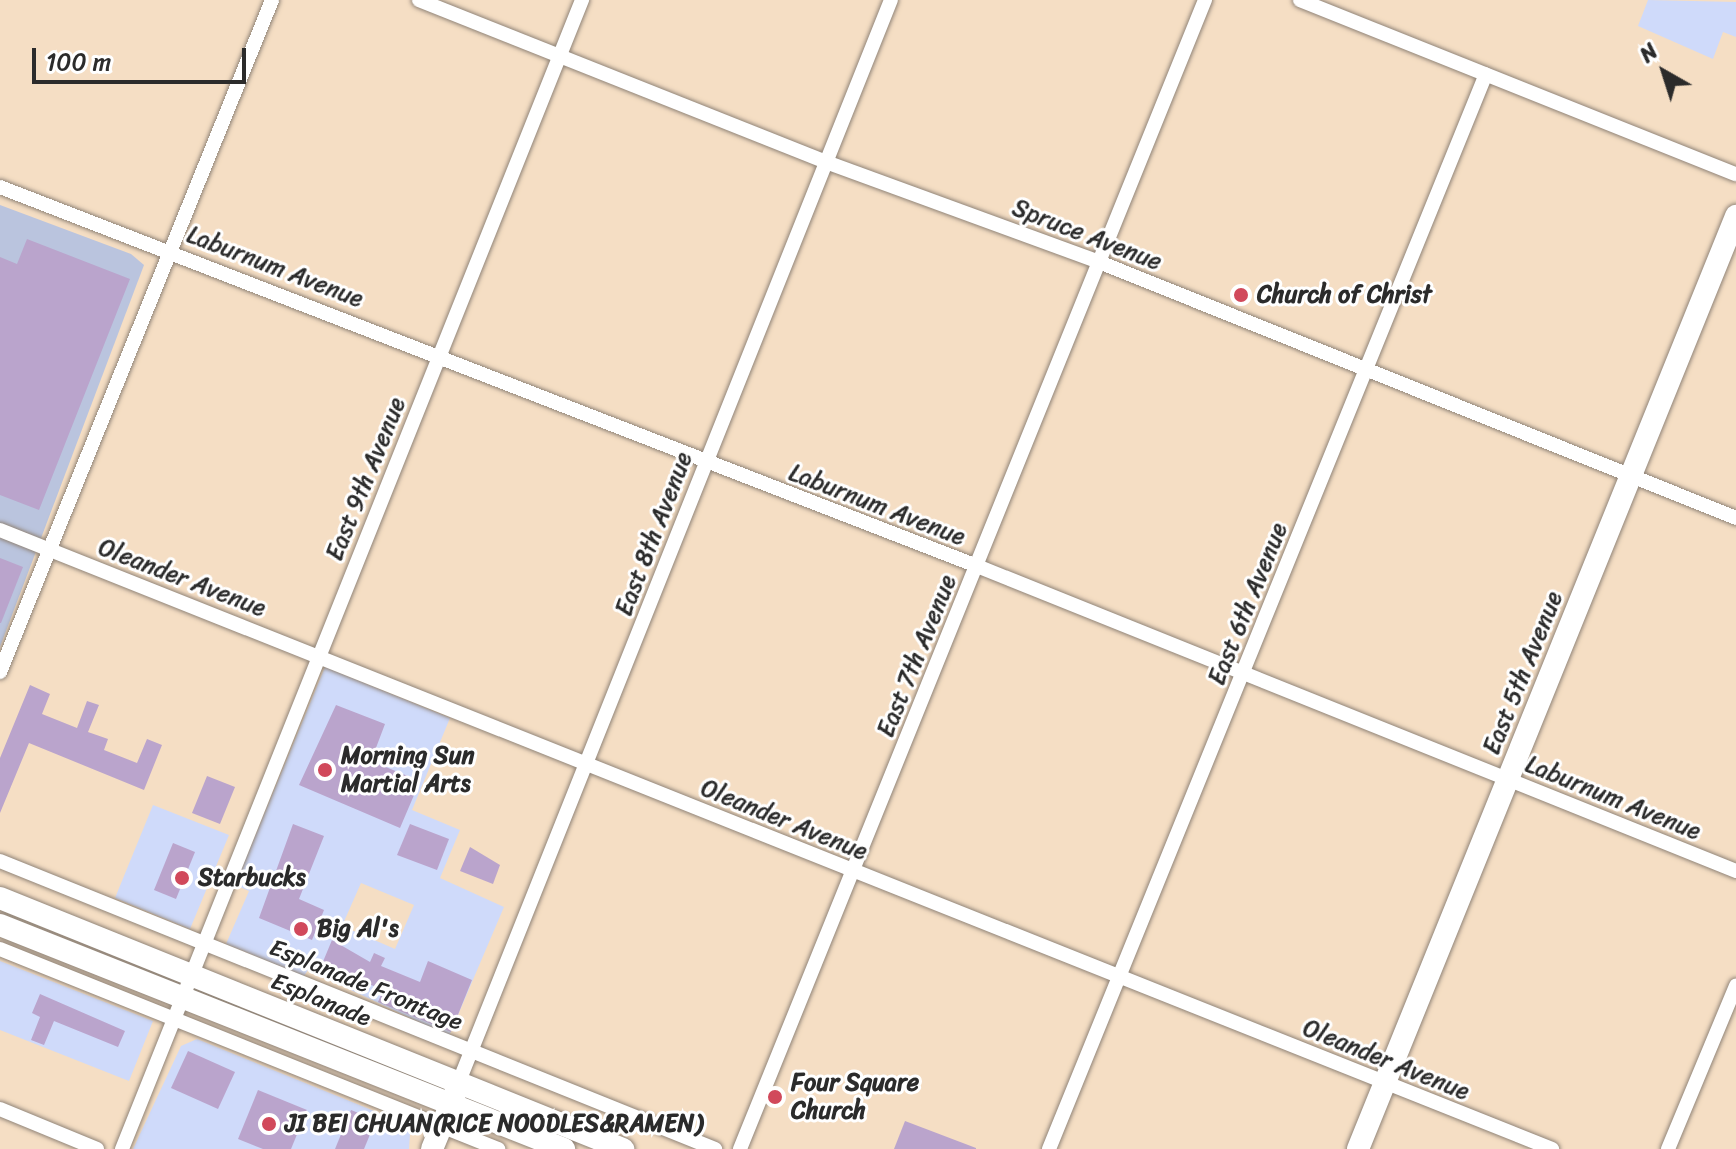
<!DOCTYPE html>
<html>
<head>
<meta charset="utf-8">
<style>
	body { margin:0 }
	#map { position:relative; width:1736px; height:1149px; overflow:hidden; background:#f5dec4; font-family:Sriracha,sans-serif }
	div>[style] { position:absolute }
	[style*='--x'] { left:calc(var(--x)*1px); top:calc(var(--y)*1px); width:calc(var(--w)*1px); rotate:calc(var(--a)*1deg) }
	.built>* { inset:0; background:#cfdafa }
	.industrial>* { inset:0; background:#bac4de }
	.building>* { inset:0; background:#baa4cc }
	.roads { filter:drop-shadow(0 0 2px #908478) drop-shadow(0 0 2px #908478) }
	.street>* { height:14px; margin:-7px; padding:0 7px; transform-origin:7px; border-radius:7px; background:#fff }
	.secondary>* { height:22px; margin:-11px; padding:0 11px; transform-origin:11px; border-radius:11px; background:#fff }
	.dots>* { width:22px; height:22px; translate:-50% -50%; box-sizing:border-box; border:4px solid #fff; border-radius:50% }
	span { translate:-50% -50%; white-space:nowrap; text-align:center; line-height:1.15; -webkit-text-stroke:6px #fff; paint-order:stroke }
	.street-label { font-size:24px; color:#2b2b2b }
	.poi-label { font-size:24px; color:#2b2b2b; font-weight:700 }
	.left { translate:0 -50%; text-align:left }
	.north { position:absolute; left:1624px; top:32px; width:80px; height:80px; -webkit-text-stroke:6px #fff; paint-order:stroke; rotate:321deg; font-size:22px; font-weight:700; line-height:32px; text-align:center; color:#2b2b2b }
	.north::after { content:''; display:block; margin:auto; width:28px; height:36px; background:#2b2b2b; clip-path:polygon(50% 0,100% 100%,50% 72%,0 100%) }
	.scale { position:absolute; left:32px; top:48px; width:214px; height:36px; box-sizing:border-box; border:4px solid #2b2b2b; border-top:0; padding-left:10px; font-size:24px; line-height:28px; white-space:nowrap; color:#2b2b2b; -webkit-text-stroke:6px #fff; paint-order:stroke }
</style>
</head>
<body>
<div id="map">
	<div class="built">
		<i style="clip-path:polygon(1648px 0,1736px 2px,1736px 37px,1723px 32px,1713px 59px,1638px 26px)"></i>
		<i style="clip-path:polygon(evenodd,325px 667px,450px 718px,412px 810px,460px 830px,440px 878px,504px 907px,449px 1036px,308px 970px,304px 976px,226px 944px,249px 891px,235px 885px,325px 667px,361px 883px,414px 905px,395px 949px,342px 926px,361px 883px)"></i>
		<i style="clip-path:polygon(153px 805px,229px 835px,190px 929px,115px 898px)"></i>
		<i style="clip-path:polygon(0 961px,153px 1021px,129px 1081px,0 1030px)"></i>
		<i style="clip-path:polygon(197px 1039px,404px 1123px,410px 1134px,409px 1149px,133px 1149px,181px 1046px)"></i>
	</div>
	<div class="industrial">
		<i style="clip-path:polygon(0 205px,131px 254px,144px 265px,0 647px)"></i>
	</div>
	<div class="building">
		<i style="clip-path:polygon(27px 239px,130px 279px,39px 510px,0 495px,0 257px,17px 264px)"></i>
		<i style="clip-path:polygon(0 558px,23px 567px,1px 623px,0 623px)"></i>
		<i style="clip-path:polygon(30px 685px,50px 694px,42px 714px,77px 728px,87px 701px,99px 705px,88px 732px,108px 739px,104px 750px,137px 763px,147px 739px,162px 745px,144px 790px,29px 743px,0 813px,0 758px)"></i>
		<i style="clip-path:polygon(336px 705px,385px 724px,371px 761px,420px 781px,400px 828px,299px 785px)"></i>
		<i style="clip-path:polygon(207px 776px,235px 787px,220px 824px,192px 813px)"></i>
		<i style="clip-path:polygon(293px 824px,324px 836px,299px 899px,324px 910px,312px 940px,259px 918px)"></i>
		<i style="clip-path:polygon(410px 824px,449px 839px,437px 870px,397px 855px)"></i>
		<i style="clip-path:polygon(173px 843px,195px 852px,176px 899px,154px 890px)"></i>
		<i style="clip-path:polygon(470px 847px,500px 865px,493px 884px,460px 871px)"></i>
		<i style="clip-path:polygon(332px 940px,370px 962px,374px 953px,385px 958px,381px 966px,420px 982px,428px 961px,472px 980px,451px 1032px,378px 1002px,383px 990px,322px 964px)"></i>
		<i style="clip-path:polygon(40px 994px,125px 1031px,118px 1047px,54px 1021px,44px 1045px,31px 1040px,40px 1017px,32px 1013px)"></i>
		<i style="clip-path:polygon(188px 1051px,235px 1072px,218px 1109px,171px 1088px)"></i>
		<i style="clip-path:polygon(258px 1090px,307px 1110px,291px 1149px,263px 1149px,238px 1139px)"></i>
		<i style="clip-path:polygon(351px 1110px,376px 1120px,364px 1149px,335px 1149px)"></i>
		<i style="clip-path:polygon(905px 1121px,976px 1148px,976px 1149px,894px 1149px)"></i>
	</div>
	<div class="roads">
		<div class="street">
			<i style="--x:419;--y:0;--w:438;--a:21.7"></i>
			<i style="--x:826;--y:162;--w:291;--a:20.1"></i>
			<i style="--x:1099;--y:262;--w:687;--a:21.89"></i>
			<i style="--x:1300;--y:0;--w:469;--a:21.8"></i>
			<i style="--x:0;--y:187;--w:1048;--a:21.2"></i>
			<i style="--x:977;--y:566;--w:818;--a:21.89"></i>
			<i style="--x:0;--y:530;--w:1671;--a:21.74"></i>
			<i style="--x:0;--y:672;--w:725;--a:-67.96"></i>
			<i style="--x:0;--y:861;--w:771;--a:21.94"></i>
			<i style="--x:0;--y:949;--w:537;--a:21.88"></i>
			<i style="--x:458;--y:1084;--w:1167;--a:-68.23"></i>
			<i style="--x:0;--y:1109;--w:105;--a:22.4"></i>
			<i style="--x:122;--y:1149;--w:1238;--a:-68.18"></i>
			<i style="--x:740;--y:1149;--w:1240;--a:-67.97"></i>
			<i style="--x:1049;--y:1149;--w:1160;--a:-67.88"></i>
			<i style="--x:1668;--y:1149;--w:177;--a:-67.4"></i>
		</div>
		<div class="secondary">
			<i style="--x:0;--y:898;--w:672;--a:21.94"></i>
			<i style="--x:0;--y:925;--w:607;--a:21.66"></i>
			<i style="--x:432;--y:1149;--w:63;--a:-67.5"></i>
			<i style="--x:1358;--y:1149;--w:1007;--a:-67.94"></i>
		</div>
	</div>
	<div class="dots">
		<i style="left:1241px;top:295px;background:#d1495b"></i>
		<i style="left:325px;top:770px;background:#d1495b"></i>
		<i style="left:182px;top:878px;background:#d1495b"></i>
		<i style="left:301px;top:929px;background:#d1495b"></i>
		<i style="left:775px;top:1097px;background:#d1495b"></i>
		<i style="left:269px;top:1124px;background:#d1495b"></i>
	</div>
	<div class="street-label">
		<span style="left:1087px;top:235px;rotate:21deg">Spruce Avenue</span>
		<span style="left:275px;top:267px;rotate:21deg">Laburnum Avenue</span>
		<span style="left:366px;top:479px;rotate:-68deg">East 9th Avenue</span>
		<span style="left:877px;top:505px;rotate:21deg">Laburnum Avenue</span>
		<span style="left:654px;top:534px;rotate:-69deg">East 8th Avenue</span>
		<span style="left:182px;top:578px;rotate:21deg">Oleander Avenue</span>
		<span style="left:1248px;top:604px;rotate:-68deg">East 6th Avenue</span>
		<span style="left:917px;top:656px;rotate:-68deg">East 7th Avenue</span>
		<span style="left:1523px;top:673px;rotate:-68deg">East 5th Avenue</span>
		<span style="left:1613px;top:798px;rotate:22deg">Laburnum Avenue</span>
		<span style="left:784px;top:820px;rotate:22deg">Oleander Avenue</span>
		<span style="left:366px;top:985px;rotate:22deg">Esplanade Frontage</span>
		<span style="left:321px;top:1000px;rotate:22deg">Esplanade</span>
		<span style="left:1386px;top:1060px;rotate:22deg">Oleander Avenue</span>
	</div>
	<div class="poi-label">
		<span class="left" style="left:1257px;top:295px">Church of Christ</span>
		<span class="left" style="left:341px;top:770px">Morning Sun<br>Martial Arts</span>
		<span class="left" style="left:198px;top:878px">Starbucks</span>
		<span class="left" style="left:317px;top:929px">Big Al's</span>
		<span class="left" style="left:791px;top:1097px">Four Square<br>Church</span>
		<span class="left" style="left:285px;top:1124px">JI BEI CHUAN(RICE NOODLES&amp;RAMEN)</span>
	</div>
	<div class="north">N</div>
	<div class="scale">100 m</div>
</div>
</body>
</html>
